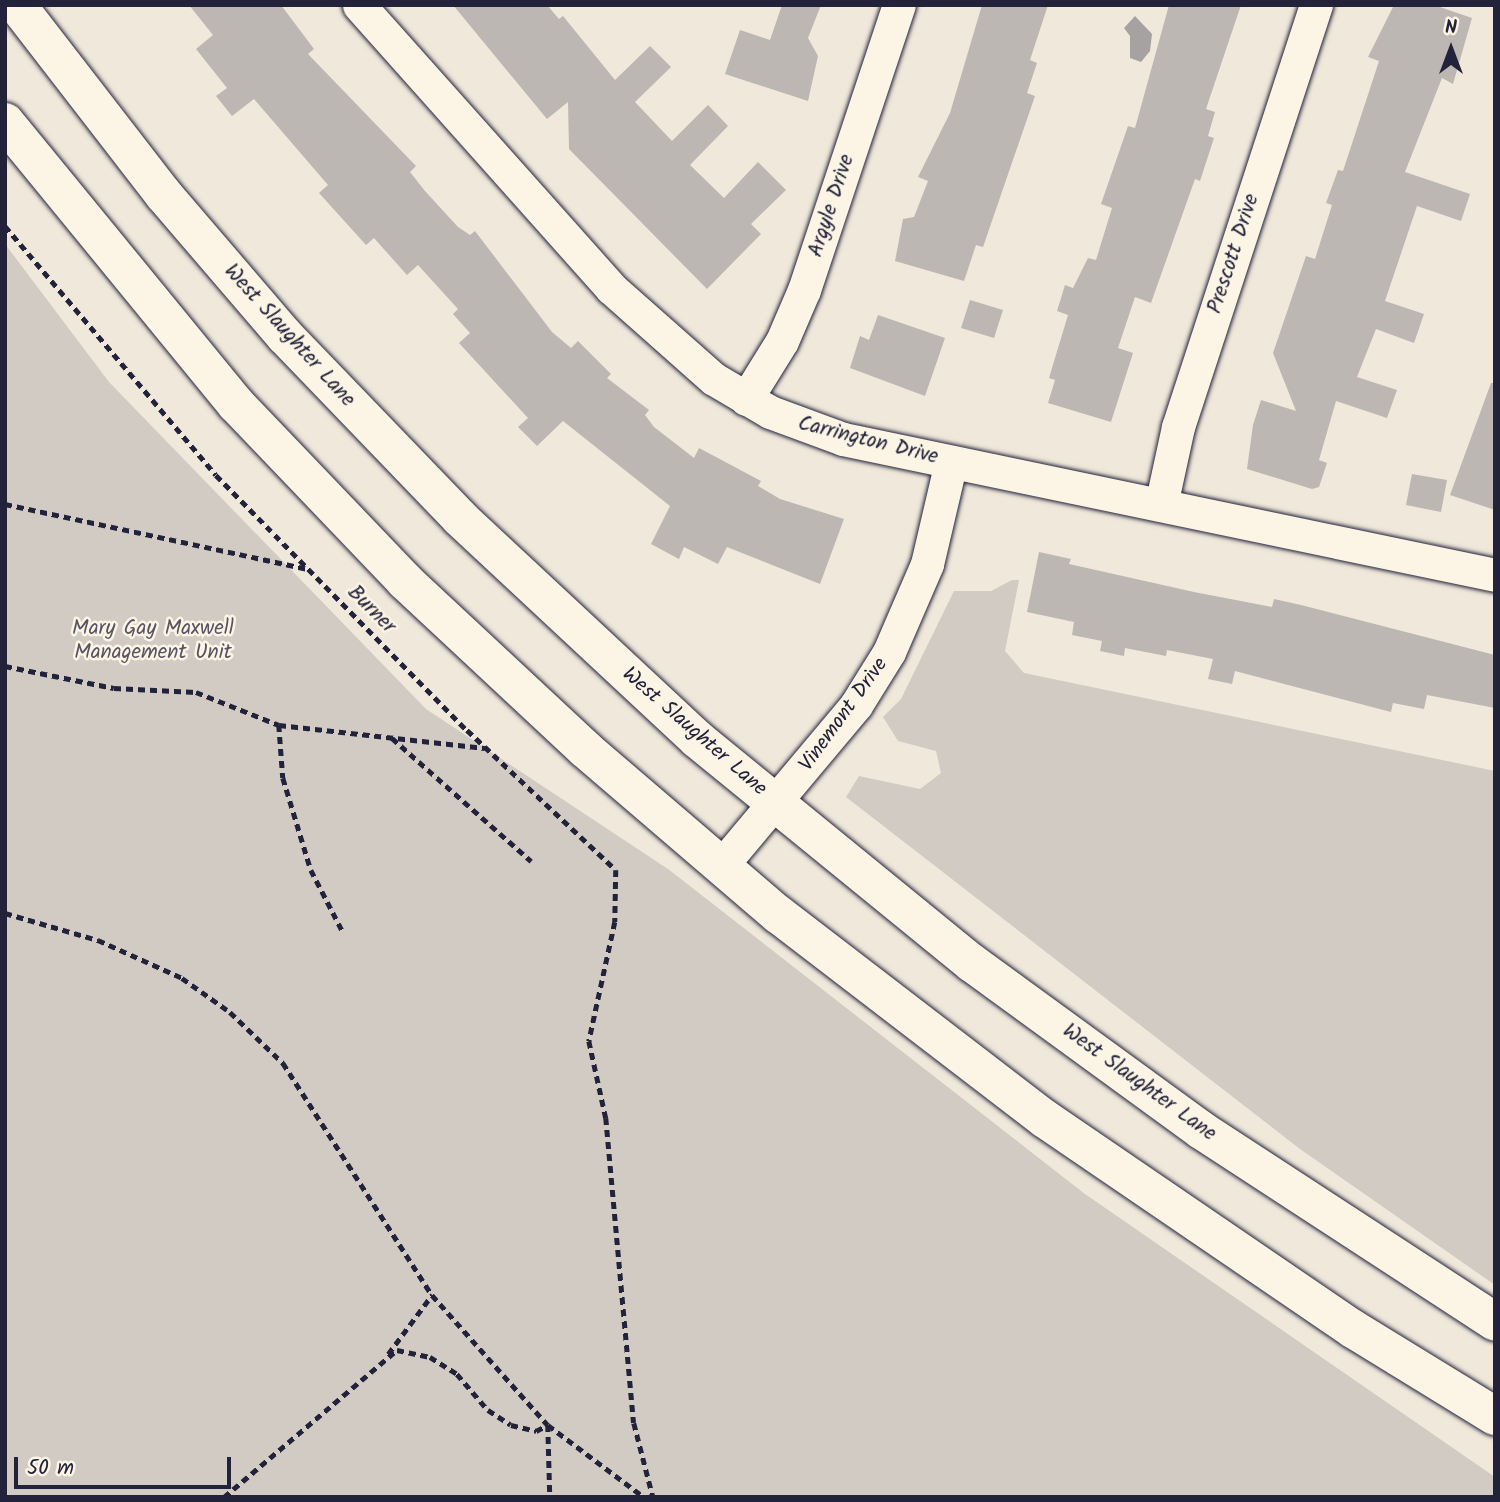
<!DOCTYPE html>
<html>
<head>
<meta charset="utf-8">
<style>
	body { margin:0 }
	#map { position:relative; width:1500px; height:1502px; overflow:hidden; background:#efe8db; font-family:Kalam,sans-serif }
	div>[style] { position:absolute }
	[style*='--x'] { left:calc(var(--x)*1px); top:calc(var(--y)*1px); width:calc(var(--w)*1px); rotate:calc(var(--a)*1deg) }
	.green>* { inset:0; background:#d1cbc3 }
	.water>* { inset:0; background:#a6a2a2 }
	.building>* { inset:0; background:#bcb7b3 }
	.path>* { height:4.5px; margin-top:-2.25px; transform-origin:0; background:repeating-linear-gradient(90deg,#22223b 0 7px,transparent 0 12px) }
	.roads { filter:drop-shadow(0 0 2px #22223b) drop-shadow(0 0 2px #22223b) }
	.street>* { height:33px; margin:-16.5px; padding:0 16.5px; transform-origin:16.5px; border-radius:16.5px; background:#fcf5e5 }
	.secondary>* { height:38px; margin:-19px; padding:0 19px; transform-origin:19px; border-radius:19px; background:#fcf5e5 }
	span { translate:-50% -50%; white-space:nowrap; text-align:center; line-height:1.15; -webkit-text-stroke:5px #fcf5e5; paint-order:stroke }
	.street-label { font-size:21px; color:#22223b }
	.park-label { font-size:21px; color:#575564 }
	.frame { position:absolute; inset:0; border:7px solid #22223b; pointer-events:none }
	.north { position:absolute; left:1416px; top:14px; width:70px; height:70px; -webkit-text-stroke:5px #fcf5e5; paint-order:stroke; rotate:0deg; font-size:19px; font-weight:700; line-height:28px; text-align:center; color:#22223b }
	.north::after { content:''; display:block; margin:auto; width:24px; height:32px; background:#22223b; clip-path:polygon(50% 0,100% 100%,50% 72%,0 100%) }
	.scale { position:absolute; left:14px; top:1457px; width:217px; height:32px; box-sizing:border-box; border:4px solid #22223b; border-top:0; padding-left:9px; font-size:21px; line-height:24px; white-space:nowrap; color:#22223b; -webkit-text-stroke:5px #fcf5e5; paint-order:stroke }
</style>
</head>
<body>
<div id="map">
	<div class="green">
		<i style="clip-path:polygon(5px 244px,109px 382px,426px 709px,668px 869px,1085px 1194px,1495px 1477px,1495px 1497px,5px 1497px)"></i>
		<i style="clip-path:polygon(1012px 580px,1019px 580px,1005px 651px,1024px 673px,1495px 771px,1495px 1285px,1300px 1149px,846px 797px,859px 776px,920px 789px,941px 773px,936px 751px,898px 741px,883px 717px,901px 699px,954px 591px,991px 591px)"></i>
	</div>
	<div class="water">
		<i style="clip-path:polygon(1135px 16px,1152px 34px,1150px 51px,1141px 62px,1130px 58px,1130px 36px,1124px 28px)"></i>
	</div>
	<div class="building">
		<i style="clip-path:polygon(189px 5px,281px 5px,314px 49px,308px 54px,416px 166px,410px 172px,425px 191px,458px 227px,470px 235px,475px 231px,552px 332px,571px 348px,578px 341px,611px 374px,607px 378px,649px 410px,645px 415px,654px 427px,694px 458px,699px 448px,761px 481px,758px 486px,780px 499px,844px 519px,820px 584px,727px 547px,718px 564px,684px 547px,679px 559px,651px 544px,670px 506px,563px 421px,537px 446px,518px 427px,528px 418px,459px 343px,470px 333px,453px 314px,458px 309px,418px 265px,407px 275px,374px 238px,366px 245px,319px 193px,328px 185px,254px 99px,232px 116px,216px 96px,227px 88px,196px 49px,213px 35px)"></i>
		<i style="clip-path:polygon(453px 5px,547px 5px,559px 19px,563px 16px,615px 80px,650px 46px,671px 67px,635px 102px,672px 141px,708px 105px,728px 126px,690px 165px,724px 198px,758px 162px,786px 190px,751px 224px,761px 234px,707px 289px,569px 149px,568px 102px,547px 119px)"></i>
		<i style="clip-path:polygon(782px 5px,821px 5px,808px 38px,818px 56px,808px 101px,725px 74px,740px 30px,770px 40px)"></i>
		<i style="clip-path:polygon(982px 5px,1048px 5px,1030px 60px,1037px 63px,1027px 93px,1035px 96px,983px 247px,976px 245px,964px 281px,895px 261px,903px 219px,914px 217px,928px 181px,918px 177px,950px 113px)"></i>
		<i style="clip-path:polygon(1169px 5px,1241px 5px,1206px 109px,1215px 112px,1208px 136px,1214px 138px,1200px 181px,1195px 179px,1151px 303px,1135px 297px,1118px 348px,1133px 353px,1111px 422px,1048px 403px,1055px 380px,1049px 378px,1068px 315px,1057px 311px,1065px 285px,1073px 288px,1088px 258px,1096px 260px,1112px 208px,1101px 204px,1128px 126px,1135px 128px)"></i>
		<i style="clip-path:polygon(1394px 5px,1434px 5px,1472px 18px,1453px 84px,1442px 78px,1405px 172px,1470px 194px,1461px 221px,1417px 206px,1385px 301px,1424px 314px,1414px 343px,1376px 329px,1357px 377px,1397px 390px,1387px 418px,1336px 401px,1319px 460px,1327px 463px,1319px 487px,1312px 489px,1247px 469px,1253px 425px,1261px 400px,1296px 411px,1273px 353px,1306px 256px,1315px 259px,1332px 205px,1326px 203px,1338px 170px,1343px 171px,1379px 61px,1368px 57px)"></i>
		<i style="clip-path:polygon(970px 300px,1003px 310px,994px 338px,961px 328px)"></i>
		<i style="clip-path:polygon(878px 315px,945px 338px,925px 396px,850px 368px,860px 336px,869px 340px)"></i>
		<i style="clip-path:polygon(1491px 383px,1495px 383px,1495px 510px,1450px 495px)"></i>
		<i style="clip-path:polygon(1412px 474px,1447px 480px,1441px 512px,1406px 505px)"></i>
		<i style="clip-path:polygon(1039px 552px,1071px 559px,1069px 564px,1194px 592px,1272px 607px,1274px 599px,1301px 605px,1495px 655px,1495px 708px,1427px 695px,1424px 709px,1393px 703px,1391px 712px,1235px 671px,1232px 684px,1208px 679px,1213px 659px,1167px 650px,1166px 656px,1125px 648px,1124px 656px,1100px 651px,1102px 641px,1072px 635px,1074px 622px,1027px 612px)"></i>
	</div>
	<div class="path">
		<i style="--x:5;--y:226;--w:326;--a:49.7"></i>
		<i style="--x:216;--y:475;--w:358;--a:45.5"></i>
		<i style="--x:467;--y:730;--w:204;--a:43.2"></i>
		<i style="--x:616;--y:870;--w:52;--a:91.1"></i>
		<i style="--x:615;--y:922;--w:122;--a:102.3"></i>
		<i style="--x:589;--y:1041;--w:79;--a:77.6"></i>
		<i style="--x:606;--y:1118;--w:306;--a:84.8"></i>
		<i style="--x:634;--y:1423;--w:76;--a:75.6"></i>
		<i style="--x:5;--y:504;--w:311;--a:12.1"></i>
		<i style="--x:5;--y:666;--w:111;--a:11.4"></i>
		<i style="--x:114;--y:688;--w:82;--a:2.8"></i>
		<i style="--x:196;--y:692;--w:89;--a:21.7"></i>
		<i style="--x:279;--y:725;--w:207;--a:6.4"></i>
		<i style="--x:279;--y:725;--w:53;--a:85.7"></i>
		<i style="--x:283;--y:778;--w:96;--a:73.1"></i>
		<i style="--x:311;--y:870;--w:70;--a:62.7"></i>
		<i style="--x:392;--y:738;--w:186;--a:41.5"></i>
		<i style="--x:5;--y:913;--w:97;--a:16.2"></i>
		<i style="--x:98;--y:940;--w:92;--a:24.3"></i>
		<i style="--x:182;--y:978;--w:59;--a:35.3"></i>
		<i style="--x:230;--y:1012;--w:74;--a:43.9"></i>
		<i style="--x:283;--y:1063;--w:276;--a:57.3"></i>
		<i style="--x:432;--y:1295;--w:174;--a:48.3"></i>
		<i style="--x:548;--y:1425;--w:120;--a:36.9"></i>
		<i style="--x:388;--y:1354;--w:74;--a:-53.3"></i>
		<i style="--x:224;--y:1497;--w:227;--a:-40.4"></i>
		<i style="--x:397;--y:1350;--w:34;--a:12"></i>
		<i style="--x:430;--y:1357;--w:32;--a:32"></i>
		<i style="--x:457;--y:1374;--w:48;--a:49.3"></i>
		<i style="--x:488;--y:1410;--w:27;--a:33"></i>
		<i style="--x:511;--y:1425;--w:26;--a:13"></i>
		<i style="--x:536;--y:1431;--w:13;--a:-27"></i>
		<i style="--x:548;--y:1425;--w:72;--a:88.4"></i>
	</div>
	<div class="roads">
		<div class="street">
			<i style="--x:359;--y:5;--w:379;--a:48.3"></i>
			<i style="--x:611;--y:288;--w:137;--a:41.5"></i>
			<i style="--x:714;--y:379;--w:65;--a:30.5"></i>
			<i style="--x:770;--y:412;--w:78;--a:20.3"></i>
			<i style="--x:843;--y:439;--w:666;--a:11.78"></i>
			<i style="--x:746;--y:399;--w:68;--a:-58.2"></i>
			<i style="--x:782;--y:341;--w:56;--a:-66.7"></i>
			<i style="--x:804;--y:290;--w:300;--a:-71.6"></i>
			<i style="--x:1161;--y:505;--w:80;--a:-77.7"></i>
			<i style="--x:1178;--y:427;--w:444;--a:-71.9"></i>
			<i style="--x:721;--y:866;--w:210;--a:-50"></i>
			<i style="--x:856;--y:705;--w:62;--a:-58.1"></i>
			<i style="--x:889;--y:652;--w:96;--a:-66.6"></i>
			<i style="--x:927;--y:564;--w:105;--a:-76.8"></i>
		</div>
		<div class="secondary">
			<i style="--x:17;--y:5;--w:240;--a:52.3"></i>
			<i style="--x:164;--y:195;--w:186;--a:49.4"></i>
			<i style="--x:285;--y:336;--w:252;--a:46.1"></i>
			<i style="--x:460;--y:518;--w:324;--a:43"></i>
			<i style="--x:697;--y:739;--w:355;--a:39.2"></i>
			<i style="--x:972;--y:963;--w:283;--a:36.1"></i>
			<i style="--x:1201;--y:1130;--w:351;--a:33.1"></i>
			<i style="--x:5;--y:122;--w:365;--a:50.7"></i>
			<i style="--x:236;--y:404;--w:245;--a:46.3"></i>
			<i style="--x:405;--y:581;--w:246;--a:43"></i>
			<i style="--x:585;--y:749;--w:255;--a:40.6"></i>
			<i style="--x:779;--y:915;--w:335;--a:37.5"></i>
			<i style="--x:1045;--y:1119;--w:373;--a:34.3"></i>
			<i style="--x:1353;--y:1329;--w:167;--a:31.5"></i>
		</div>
	</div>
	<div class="street-label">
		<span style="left:832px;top:206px;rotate:-72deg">Argyle Drive</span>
		<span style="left:1234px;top:254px;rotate:-72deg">Prescott Drive</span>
		<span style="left:289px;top:336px;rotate:48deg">West Slaughter Lane</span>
		<span style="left:868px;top:441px;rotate:14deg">Carrington Drive</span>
		<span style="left:371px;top:610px;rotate:45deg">Burner</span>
		<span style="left:844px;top:715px;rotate:-54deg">Vinemont Drive</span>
		<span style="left:694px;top:732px;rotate:41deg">West Slaughter Lane</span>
		<span style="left:1139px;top:1083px;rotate:36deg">West Slaughter Lane</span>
	</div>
	<div class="park-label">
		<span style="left:153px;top:641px">Mary Gay Maxwell<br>Management Unit</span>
	</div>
	<div class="frame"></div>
	<div class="north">N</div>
	<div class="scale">50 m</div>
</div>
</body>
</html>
